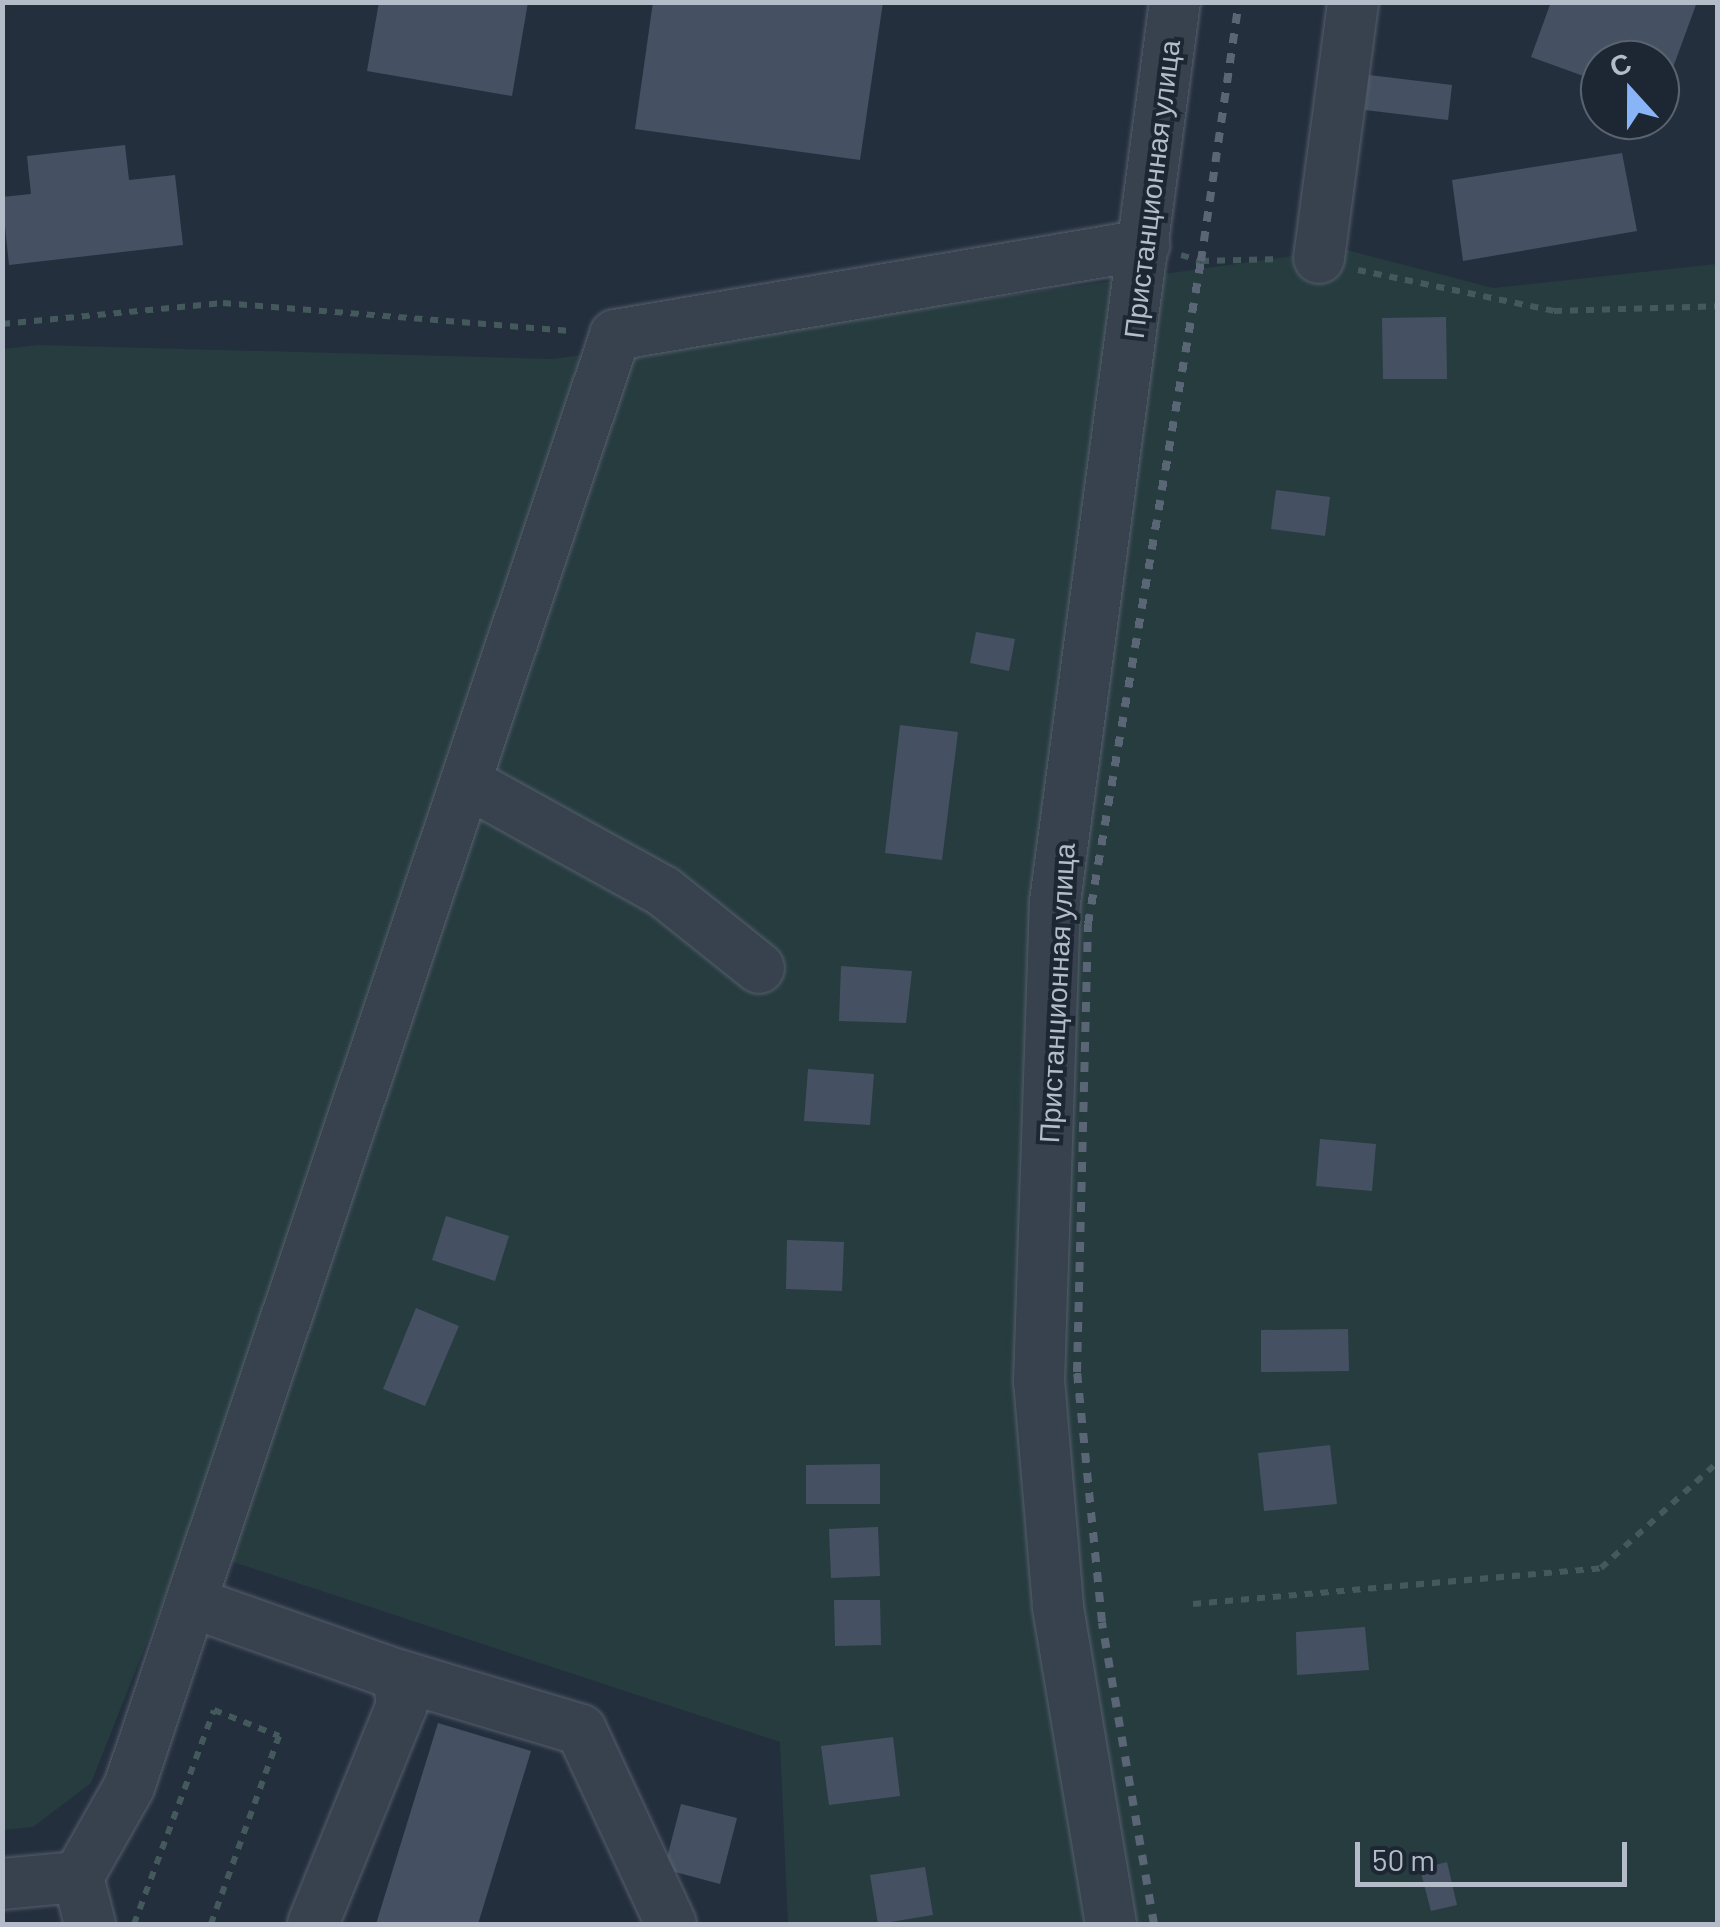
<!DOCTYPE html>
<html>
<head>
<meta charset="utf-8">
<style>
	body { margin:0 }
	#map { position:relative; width:1720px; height:1927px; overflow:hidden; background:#242f3e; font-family:Barlow,sans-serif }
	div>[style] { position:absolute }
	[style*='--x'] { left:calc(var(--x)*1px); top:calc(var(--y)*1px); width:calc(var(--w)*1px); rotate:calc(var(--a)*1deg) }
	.green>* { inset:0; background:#263c3f }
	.building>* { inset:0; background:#455162 }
	.path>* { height:6px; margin-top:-3px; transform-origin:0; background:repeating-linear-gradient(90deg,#44595c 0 8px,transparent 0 16px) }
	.roads { filter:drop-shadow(0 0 2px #565f6c) drop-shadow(0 0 2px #565f6c) }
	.minor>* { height:50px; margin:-25px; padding:0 25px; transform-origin:25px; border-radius:25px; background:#38414e }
	.rail>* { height:8px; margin-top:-4px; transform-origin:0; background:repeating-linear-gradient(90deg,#5a6575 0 10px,transparent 0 20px) }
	span { translate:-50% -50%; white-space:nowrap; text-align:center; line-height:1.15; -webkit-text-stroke:8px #1d2633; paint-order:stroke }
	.street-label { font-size:28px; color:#b4bcc9 }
	.frame { position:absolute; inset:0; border:5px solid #b4bcc9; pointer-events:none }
	.north { position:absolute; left:1580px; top:40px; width:100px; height:100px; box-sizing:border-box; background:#1d2633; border:2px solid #59626f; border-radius:50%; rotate:339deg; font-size:28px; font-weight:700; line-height:40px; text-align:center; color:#b4bcc9 }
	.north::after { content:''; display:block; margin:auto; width:35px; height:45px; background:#8ab4f8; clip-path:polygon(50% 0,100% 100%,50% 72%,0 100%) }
	.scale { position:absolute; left:1355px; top:1842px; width:272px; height:45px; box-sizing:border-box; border:5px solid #b4bcc9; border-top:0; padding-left:12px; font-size:30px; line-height:35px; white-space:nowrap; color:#b4bcc9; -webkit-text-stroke:8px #1d2633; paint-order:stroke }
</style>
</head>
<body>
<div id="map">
	<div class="green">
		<i style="clip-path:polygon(1343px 249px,1493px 288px,1717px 264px,1717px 1924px,788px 1924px,780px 1742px,185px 1546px,91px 1783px,33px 1827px,3px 1830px,3px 349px,38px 345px,553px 359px)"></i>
	</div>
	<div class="building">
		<i style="clip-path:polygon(379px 2px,528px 2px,512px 96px,367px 71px)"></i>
		<i style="clip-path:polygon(653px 2px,883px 2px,860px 160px,635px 129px)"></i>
		<i style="clip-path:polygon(1551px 2px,1697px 2px,1660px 103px,1660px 60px,1600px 60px,1600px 82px,1531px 57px)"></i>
		<i style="clip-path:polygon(1369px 75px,1452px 85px,1448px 120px,1365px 110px)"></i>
		<i style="clip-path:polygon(125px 145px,129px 180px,175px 175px,183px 245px,9px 265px,2px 197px,31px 194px,27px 156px)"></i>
		<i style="clip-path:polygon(1622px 153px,1637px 231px,1463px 261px,1452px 180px)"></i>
		<i style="clip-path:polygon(1446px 317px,1447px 379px,1383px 379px,1382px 318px)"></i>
		<i style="clip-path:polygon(1276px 490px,1330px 497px,1325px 536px,1271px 529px)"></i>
		<i style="clip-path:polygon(976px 632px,1015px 639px,1009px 671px,970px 663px)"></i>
		<i style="clip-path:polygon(900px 725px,958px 732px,942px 860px,885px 853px)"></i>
		<i style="clip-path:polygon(841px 966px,912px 971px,906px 1023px,839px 1021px)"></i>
		<i style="clip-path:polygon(808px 1069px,874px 1074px,870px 1125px,804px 1121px)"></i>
		<i style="clip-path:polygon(1320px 1139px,1376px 1144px,1372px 1191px,1316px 1186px)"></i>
		<i style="clip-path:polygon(446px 1216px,509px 1236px,495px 1281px,432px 1260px)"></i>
		<i style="clip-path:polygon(787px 1240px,844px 1242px,842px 1291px,786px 1289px)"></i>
		<i style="clip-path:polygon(416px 1308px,459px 1326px,425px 1406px,383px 1389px)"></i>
		<i style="clip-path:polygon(1348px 1329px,1349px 1371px,1261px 1372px,1261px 1330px)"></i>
		<i style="clip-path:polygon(1330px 1445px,1337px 1504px,1264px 1511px,1258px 1453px)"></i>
		<i style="clip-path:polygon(880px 1464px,880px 1504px,806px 1504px,806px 1465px)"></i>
		<i style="clip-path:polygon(878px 1527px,880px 1576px,831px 1578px,829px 1529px)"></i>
		<i style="clip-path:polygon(834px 1600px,880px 1600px,881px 1645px,835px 1646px)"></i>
		<i style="clip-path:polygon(1365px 1627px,1369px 1670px,1297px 1675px,1296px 1632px)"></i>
		<i style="clip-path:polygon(438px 1723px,531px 1751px,478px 1924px,376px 1924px)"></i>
		<i style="clip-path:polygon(893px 1737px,900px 1796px,829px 1805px,821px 1746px)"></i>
		<i style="clip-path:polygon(681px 1804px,737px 1818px,720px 1884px,664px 1869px)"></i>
		<i style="clip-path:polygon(1447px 1862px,1457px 1905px,1431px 1911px,1420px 1869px)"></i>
		<i style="clip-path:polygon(925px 1867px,933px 1915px,878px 1924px,870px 1875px)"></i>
	</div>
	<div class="path">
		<i style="--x:1181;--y:255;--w:21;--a:17"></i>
		<i style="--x:1201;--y:261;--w:76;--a:-1.5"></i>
		<i style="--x:1358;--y:270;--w:200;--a:11.8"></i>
		<i style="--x:1554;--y:311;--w:164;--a:-1.7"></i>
		<i style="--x:2;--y:324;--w:222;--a:-5.4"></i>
		<i style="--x:223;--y:303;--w:352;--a:4.6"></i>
		<i style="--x:1193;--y:1604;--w:410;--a:-5"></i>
		<i style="--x:1601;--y:1568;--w:158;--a:-42.2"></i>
		<i style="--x:134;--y:1924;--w:228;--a:-69.5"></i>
		<i style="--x:214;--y:1710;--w:70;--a:21.8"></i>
		<i style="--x:279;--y:1736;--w:200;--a:109.9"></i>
	</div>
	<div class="roads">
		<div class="minor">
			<i style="--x:1319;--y:258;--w:258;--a:-82.4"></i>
			<i style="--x:466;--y:782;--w:225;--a:29"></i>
			<i style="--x:663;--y:891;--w:123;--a:38.7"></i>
			<i style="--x:193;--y:1603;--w:217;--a:19.4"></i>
			<i style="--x:398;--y:1675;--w:191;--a:16.7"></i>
			<i style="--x:581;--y:1730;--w:214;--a:65.1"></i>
			<i style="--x:78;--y:1877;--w:49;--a:75.7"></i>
			<i style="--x:2;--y:1884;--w:76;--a:-5.3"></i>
			<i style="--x:78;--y:1877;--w:103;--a:-60.5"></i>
			<i style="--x:129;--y:1787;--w:1531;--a:-71.49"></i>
			<i style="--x:615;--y:335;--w:537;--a:-9.66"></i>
			<i style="--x:313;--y:1924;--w:236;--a:-67.9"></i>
			<i style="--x:402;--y:1705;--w:30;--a:-98"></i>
			<i style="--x:1111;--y:1924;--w:322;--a:-99.5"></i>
			<i style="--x:1058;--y:1606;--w:225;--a:-94.8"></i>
			<i style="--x:1039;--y:1382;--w:480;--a:-88.1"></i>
			<i style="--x:1055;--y:902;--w:908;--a:-82.41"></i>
		</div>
	</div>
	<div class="rail">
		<i style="--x:1154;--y:1924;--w:306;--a:-99.8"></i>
		<i style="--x:1102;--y:1622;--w:251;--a:-95.7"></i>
		<i style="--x:1077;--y:1372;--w:448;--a:-88.6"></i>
		<i style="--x:1088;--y:924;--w:673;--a:-80.33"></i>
		<i style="--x:1201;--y:261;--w:262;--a:-81.7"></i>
	</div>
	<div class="street-label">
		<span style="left:1151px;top:189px;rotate:-83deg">Пристанционная улица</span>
		<span style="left:1056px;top:993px;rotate:-87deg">Пристанционная улица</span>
	</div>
	<div class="frame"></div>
	<div class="north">С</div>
	<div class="scale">50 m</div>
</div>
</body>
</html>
